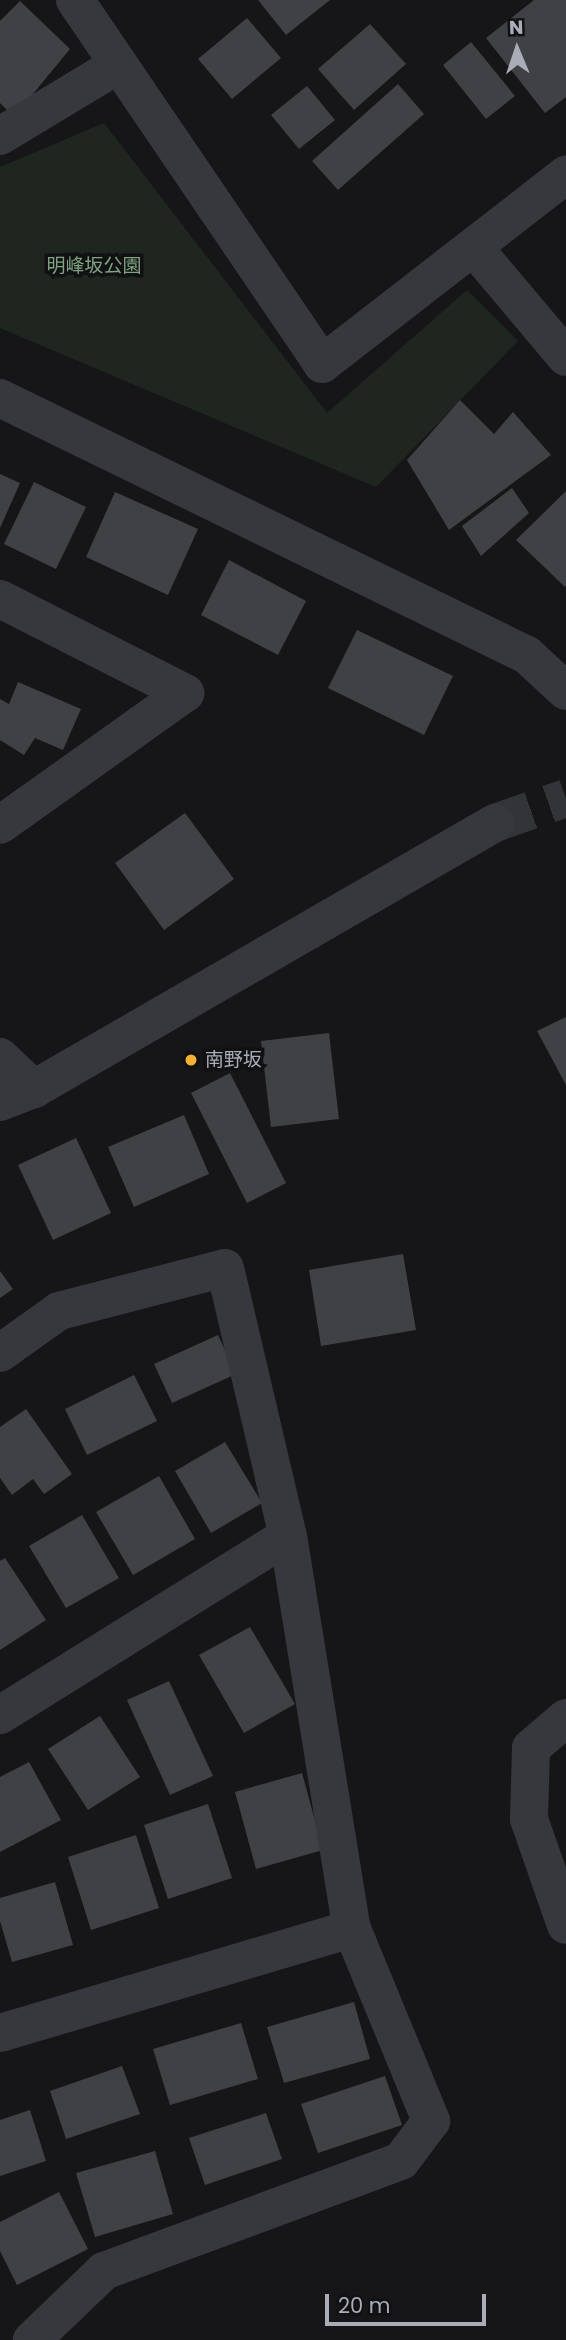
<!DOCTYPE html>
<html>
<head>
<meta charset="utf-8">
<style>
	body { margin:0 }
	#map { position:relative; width:566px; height:2340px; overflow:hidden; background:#161618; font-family:Poppins,"Noto Sans JP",sans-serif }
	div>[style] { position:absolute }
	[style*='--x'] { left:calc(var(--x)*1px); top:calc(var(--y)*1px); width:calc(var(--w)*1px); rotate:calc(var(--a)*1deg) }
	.green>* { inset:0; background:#1e261f }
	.building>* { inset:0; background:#404145 }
	.minor-tunnel>* { height:38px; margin-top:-19px; transform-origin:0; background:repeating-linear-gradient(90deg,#333438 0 38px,transparent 0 57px) }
	.minor>* { height:38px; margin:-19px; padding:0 19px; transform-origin:19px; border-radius:19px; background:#37383d }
	.tertiary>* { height:38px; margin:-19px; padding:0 19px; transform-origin:19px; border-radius:19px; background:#37383d }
	.dots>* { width:19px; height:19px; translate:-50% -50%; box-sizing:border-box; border:4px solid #111113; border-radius:50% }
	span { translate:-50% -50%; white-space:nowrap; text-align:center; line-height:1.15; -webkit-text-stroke:7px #111113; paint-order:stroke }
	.park-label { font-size:19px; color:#7fa381 }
	.poi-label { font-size:19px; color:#a8adb8 }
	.left { translate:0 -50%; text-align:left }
	.north { position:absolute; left:482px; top:14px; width:70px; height:70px; -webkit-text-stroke:5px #111113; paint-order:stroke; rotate:358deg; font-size:19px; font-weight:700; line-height:28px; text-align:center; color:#a8adb8 }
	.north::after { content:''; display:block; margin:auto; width:24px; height:32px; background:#a8adb8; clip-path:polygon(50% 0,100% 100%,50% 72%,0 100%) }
	.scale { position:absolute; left:325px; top:2294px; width:161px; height:32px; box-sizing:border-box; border:4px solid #a8adb8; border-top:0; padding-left:9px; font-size:21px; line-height:24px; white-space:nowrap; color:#a8adb8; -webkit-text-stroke:5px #111113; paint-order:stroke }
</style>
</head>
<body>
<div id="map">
	<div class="green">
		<i style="clip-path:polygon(104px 123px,327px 413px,467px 290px,518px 341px,376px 487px,0 328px,0 167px)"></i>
	</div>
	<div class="building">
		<i style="clip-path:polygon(258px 0,330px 0,286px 35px)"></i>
		<i style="clip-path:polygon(534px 0,566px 0,566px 97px,545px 113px,486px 38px)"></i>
		<i style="clip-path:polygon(20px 1px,70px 49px,14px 117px,0 103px,0 21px)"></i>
		<i style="clip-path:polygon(247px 18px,281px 58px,232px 99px,198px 59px)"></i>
		<i style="clip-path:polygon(370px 24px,406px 64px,354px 110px,318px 69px)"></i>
		<i style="clip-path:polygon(471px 42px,515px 96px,486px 119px,443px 65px)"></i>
		<i style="clip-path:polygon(398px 84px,424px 114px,338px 190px,312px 161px)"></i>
		<i style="clip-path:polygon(307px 86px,335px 120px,299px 149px,271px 115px)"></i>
		<i style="clip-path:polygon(460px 400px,494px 434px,513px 412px,551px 455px,449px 530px,407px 460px)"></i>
		<i style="clip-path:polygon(0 474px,20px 483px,0 528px)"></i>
		<i style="clip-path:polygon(34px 482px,86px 507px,56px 569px,4px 544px)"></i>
		<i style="clip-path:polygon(512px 488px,529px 513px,481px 556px,462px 526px)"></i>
		<i style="clip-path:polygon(566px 491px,566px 585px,565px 587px,516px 540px)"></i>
		<i style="clip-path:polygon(115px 492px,198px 529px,168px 595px,86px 557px)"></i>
		<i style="clip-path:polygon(229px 560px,306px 601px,278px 655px,201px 615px)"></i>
		<i style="clip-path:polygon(357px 630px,453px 676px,424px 735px,328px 688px)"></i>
		<i style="clip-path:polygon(18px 682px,81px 709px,63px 750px,35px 738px,24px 755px,0 740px,0 699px,9px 704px)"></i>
		<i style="clip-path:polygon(185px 813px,234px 879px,164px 930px,115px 863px)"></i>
		<i style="clip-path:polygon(566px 1017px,566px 1085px,537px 1031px)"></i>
		<i style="clip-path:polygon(329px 1033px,339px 1119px,271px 1127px,261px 1041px)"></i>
		<i style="clip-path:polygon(230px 1073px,286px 1183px,247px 1203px,191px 1093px)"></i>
		<i style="clip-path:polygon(184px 1115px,209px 1174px,134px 1207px,108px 1147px)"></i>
		<i style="clip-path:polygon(76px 1138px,111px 1213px,53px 1240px,18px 1165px)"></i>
		<i style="clip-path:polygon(403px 1254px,416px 1330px,321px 1346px,309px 1270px)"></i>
		<i style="clip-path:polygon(0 1271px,13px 1289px,0 1298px)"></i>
		<i style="clip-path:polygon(218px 1335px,236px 1374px,172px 1403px,154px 1364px)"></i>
		<i style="clip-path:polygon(134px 1375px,157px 1421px,87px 1455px,65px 1409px)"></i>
		<i style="clip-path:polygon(26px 1409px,72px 1474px,44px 1494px,33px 1479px,12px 1495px,0 1478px,0 1427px)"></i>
		<i style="clip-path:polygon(225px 1442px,262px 1503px,211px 1533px,175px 1471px)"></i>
		<i style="clip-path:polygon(159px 1476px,195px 1539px,133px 1575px,96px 1512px)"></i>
		<i style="clip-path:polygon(82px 1515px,119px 1578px,66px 1608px,29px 1546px)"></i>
		<i style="clip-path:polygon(5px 1558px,46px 1620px,0 1650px,0 1561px)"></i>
		<i style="clip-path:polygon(250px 1627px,295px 1704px,244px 1733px,199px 1655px)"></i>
		<i style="clip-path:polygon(169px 1681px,213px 1776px,170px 1795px,127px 1700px)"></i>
		<i style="clip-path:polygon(100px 1716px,140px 1777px,88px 1810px,48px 1749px)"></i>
		<i style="clip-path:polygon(29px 1762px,61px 1820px,0 1852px,0 1777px)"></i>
		<i style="clip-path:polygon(302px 1773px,323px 1850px,256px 1869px,235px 1792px)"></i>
		<i style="clip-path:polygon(208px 1804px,232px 1878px,168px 1899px,144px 1825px)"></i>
		<i style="clip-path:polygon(136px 1835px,159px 1908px,91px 1930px,68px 1857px)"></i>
		<i style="clip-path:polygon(55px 1882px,73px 1945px,12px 1962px,0 1921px,0 1898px)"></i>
		<i style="clip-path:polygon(354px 2002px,370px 2059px,284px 2083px,267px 2027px)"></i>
		<i style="clip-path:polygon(241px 2023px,258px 2079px,170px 2105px,153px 2049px)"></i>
		<i style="clip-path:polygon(122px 2066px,140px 2114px,66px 2139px,50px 2091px)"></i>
		<i style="clip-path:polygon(385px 2076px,402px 2125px,318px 2153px,301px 2104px)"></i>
		<i style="clip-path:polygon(30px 2110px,46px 2161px,0 2176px,0 2120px)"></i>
		<i style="clip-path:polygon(266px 2113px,282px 2159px,205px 2185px,189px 2138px)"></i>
		<i style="clip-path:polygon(155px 2151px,173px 2214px,95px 2237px,76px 2173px)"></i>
		<i style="clip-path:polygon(59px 2192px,88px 2249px,17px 2285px,0 2251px,0 2222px)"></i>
	</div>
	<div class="minor-tunnel">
		<i style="--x:495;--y:823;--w:75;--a:-19.4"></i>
	</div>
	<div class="minor">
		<i style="--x:75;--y:0;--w:440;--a:55.8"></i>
		<i style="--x:322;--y:364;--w:309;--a:-37.8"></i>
		<i style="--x:0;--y:136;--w:135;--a:-31.1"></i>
		<i style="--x:475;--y:249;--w:141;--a:49.9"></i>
		<i style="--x:0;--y:599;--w:208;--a:26.9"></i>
		<i style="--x:185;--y:693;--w:227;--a:144.5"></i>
		<i style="--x:0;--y:1057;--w:47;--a:43.3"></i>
		<i style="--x:0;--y:1102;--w:36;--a:-21"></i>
		<i style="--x:34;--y:1089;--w:532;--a:-29.99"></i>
		<i style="--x:0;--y:1353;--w:72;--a:-35.4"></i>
		<i style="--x:59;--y:1311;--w:171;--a:-14.5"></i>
		<i style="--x:225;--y:1268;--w:275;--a:76.8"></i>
		<i style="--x:288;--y:1536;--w:398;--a:80.8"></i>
		<i style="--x:352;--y:1929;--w:208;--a:67.6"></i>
		<i style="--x:431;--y:2121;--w:50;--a:126.9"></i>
		<i style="--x:401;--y:2161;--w:317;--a:159.7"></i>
		<i style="--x:104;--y:2271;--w:100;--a:136.2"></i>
		<i style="--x:0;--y:1715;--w:339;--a:-31.9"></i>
		<i style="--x:566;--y:1718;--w:46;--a:139.4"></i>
		<i style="--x:531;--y:1748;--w:71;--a:91.6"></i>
		<i style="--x:529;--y:1819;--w:112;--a:70.8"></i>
		<i style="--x:0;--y:2033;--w:367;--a:-16.5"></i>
	</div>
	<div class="tertiary">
		<i style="--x:0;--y:398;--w:586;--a:26"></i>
		<i style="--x:527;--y:655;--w:53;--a:42.7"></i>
	</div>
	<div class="dots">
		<i style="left:191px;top:1060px;background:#f2b134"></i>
	</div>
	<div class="park-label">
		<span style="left:94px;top:266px">明峰坂公園</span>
	</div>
	<div class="poi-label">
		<span class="left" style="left:205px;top:1060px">南野坂</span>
	</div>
	<div class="north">N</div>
	<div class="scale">20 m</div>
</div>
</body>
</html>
